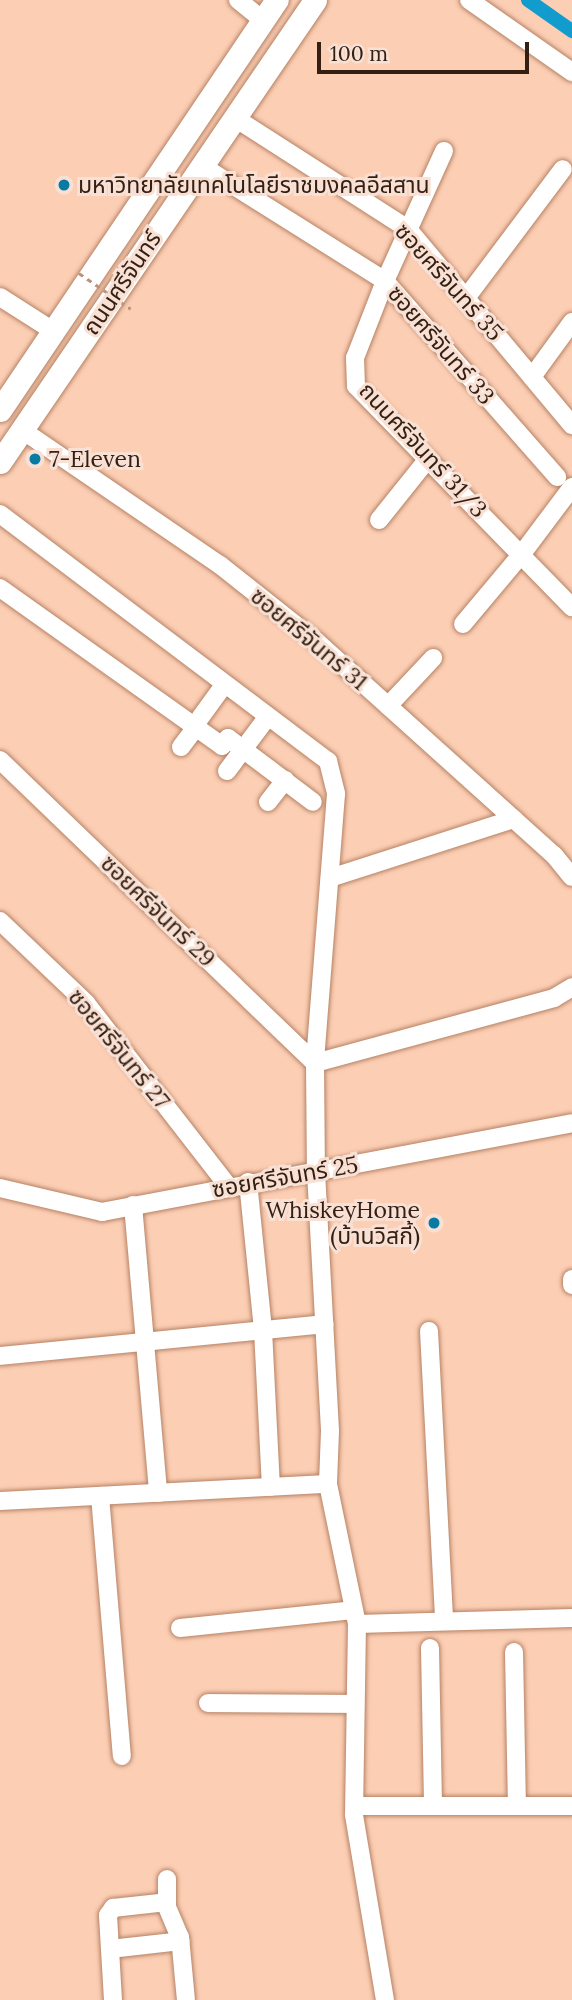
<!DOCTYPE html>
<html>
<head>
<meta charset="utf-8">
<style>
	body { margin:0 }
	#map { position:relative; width:572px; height:2000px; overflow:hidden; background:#fcceb4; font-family:Lora,"Noto Sans Thai",serif }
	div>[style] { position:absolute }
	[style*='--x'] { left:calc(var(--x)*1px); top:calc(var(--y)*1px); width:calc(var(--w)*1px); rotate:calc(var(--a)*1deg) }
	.canal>* { height:14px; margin:-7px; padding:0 7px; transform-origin:7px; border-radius:7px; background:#129cce }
	.roads { filter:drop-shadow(0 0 2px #b68264) drop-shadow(0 0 2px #b68264) }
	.minor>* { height:18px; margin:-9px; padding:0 9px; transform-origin:9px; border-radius:9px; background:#fff }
	.major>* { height:23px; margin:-11.5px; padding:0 11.5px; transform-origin:11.5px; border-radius:11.5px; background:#fff }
	.path-bridge>* { height:2.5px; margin-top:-1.25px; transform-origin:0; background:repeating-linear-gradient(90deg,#ba947f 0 5px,transparent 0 10px) }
	.dots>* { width:19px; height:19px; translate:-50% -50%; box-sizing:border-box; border:4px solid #f8e1d4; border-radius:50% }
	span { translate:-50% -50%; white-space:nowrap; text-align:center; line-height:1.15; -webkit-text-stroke:6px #f8e1d4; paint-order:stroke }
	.poi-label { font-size:23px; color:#341f13 }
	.left { translate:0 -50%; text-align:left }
	.right { translate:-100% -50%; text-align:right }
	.street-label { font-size:23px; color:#341f13 }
	.scale { position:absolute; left:317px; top:42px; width:212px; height:32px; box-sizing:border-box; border:4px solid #341f13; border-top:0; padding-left:9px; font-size:21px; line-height:24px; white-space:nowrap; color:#341f13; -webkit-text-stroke:5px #f8e1d4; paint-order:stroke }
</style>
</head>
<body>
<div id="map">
	<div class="canal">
		<i style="--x:528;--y:0;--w:54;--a:35.2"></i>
	</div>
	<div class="roads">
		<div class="minor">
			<i style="--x:238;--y:0;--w:32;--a:39"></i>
			<i style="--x:469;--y:0;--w:126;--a:35"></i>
			<i style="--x:235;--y:118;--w:206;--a:32.7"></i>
			<i style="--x:408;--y:229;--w:256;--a:50.1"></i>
			<i style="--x:444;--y:151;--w:143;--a:114.4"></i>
			<i style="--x:385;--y:281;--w:83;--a:111.3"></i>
			<i style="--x:355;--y:358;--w:28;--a:88"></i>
			<i style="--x:356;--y:386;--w:309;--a:45.7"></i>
			<i style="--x:202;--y:166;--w:216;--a:32.1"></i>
			<i style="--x:385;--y:281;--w:261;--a:48.7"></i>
			<i style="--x:0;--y:297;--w:65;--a:32.5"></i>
			<i style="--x:466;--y:298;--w:161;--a:-53.1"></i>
			<i style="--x:532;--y:377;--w:68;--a:-54"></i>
			<i style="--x:22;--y:430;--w:240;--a:34.3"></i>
			<i style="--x:220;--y:565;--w:122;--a:38.4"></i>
			<i style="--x:316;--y:641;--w:320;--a:42"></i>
			<i style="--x:554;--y:855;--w:28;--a:51"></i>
			<i style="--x:0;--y:514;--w:411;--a:37"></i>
			<i style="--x:328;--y:761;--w:34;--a:76"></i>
			<i style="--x:336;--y:794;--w:270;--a:94.5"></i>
			<i style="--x:315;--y:1063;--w:109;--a:89.5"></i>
			<i style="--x:316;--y:1172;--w:259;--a:86.9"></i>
			<i style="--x:330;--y:1431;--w:53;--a:92.2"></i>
			<i style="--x:328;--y:1484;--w:143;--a:78.3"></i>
			<i style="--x:357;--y:1624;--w:191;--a:90.9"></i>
			<i style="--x:354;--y:1815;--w:188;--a:80.5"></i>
			<i style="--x:379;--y:520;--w:77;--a:-51.3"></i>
			<i style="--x:0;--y:588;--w:272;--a:35.4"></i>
			<i style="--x:222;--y:746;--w:10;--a:-53"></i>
			<i style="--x:228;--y:738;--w:106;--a:37"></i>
			<i style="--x:463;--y:624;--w:90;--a:-50"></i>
			<i style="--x:521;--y:555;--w:85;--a:-53.1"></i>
			<i style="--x:388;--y:706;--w:66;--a:-46.8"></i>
			<i style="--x:200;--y:718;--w:34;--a:-54"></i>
			<i style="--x:181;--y:747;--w:25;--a:-53"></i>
			<i style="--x:0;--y:760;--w:437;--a:43.9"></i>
			<i style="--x:315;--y:1063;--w:248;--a:-15.2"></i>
			<i style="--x:554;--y:998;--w:21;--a:-31"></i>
			<i style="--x:227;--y:771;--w:60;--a:-53.1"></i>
			<i style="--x:268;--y:802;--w:28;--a:-52"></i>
			<i style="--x:330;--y:878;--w:193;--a:-17.8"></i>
			<i style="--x:0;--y:921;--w:119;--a:43.6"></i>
			<i style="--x:86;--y:1003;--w:232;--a:52.2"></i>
			<i style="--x:248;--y:1182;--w:149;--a:84.2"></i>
			<i style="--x:263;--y:1330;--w:157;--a:87.1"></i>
			<i style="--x:0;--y:1188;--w:105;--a:13.2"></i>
			<i style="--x:102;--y:1212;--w:478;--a:-10.7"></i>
			<i style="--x:133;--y:1205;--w:289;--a:85"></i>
			<i style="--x:572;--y:1279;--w:6;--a:90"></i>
			<i style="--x:429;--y:1331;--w:290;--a:87"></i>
			<i style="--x:0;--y:1356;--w:326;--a:-5.6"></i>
			<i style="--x:100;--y:1496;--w:261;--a:85.2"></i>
			<i style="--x:0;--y:1501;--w:328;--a:-3"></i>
			<i style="--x:357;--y:1624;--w:215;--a:-1.6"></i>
			<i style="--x:180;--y:1628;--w:174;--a:-5.9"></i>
			<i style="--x:430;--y:1648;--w:158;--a:88.9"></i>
			<i style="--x:514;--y:1652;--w:154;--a:88.9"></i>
			<i style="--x:208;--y:1703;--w:147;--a:0.4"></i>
			<i style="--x:355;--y:1806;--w:217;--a:0"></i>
			<i style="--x:167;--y:1879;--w:28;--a:90"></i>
			<i style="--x:167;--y:1907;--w:33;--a:67"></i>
			<i style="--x:180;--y:1937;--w:63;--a:84.6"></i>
			<i style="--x:110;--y:1949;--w:71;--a:-6.4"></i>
			<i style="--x:113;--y:2000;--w:85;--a:-93.4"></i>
			<i style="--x:108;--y:1915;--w:9;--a:-54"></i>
			<i style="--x:113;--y:1908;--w:54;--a:-6.3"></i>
		</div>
		<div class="major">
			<i style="--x:0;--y:410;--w:495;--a:-56"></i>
			<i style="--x:0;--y:462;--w:559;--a:-55.71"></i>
		</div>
	</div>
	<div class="path-bridge">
		<i style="--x:79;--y:273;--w:63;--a:34.7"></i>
	</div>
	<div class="dots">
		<i style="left:64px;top:185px;background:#087ba4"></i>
		<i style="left:35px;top:459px;background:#087ba4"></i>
		<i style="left:434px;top:1223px;background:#087ba4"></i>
	</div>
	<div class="poi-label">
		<span class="left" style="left:78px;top:185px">มหาวิทยาลัยเทคโนโลยีราชมงคลอีสสาน</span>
		<span class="left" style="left:49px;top:459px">7-Eleven</span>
		<span class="right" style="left:420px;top:1223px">WhiskeyHome<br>(บ้านวิสกี้)</span>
	</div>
	<div class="street-label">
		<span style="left:449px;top:282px;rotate:48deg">ซอยศรีจันทร์ 35</span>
		<span style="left:122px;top:283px;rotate:-56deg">ถนนศรีจันทร์</span>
		<span style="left:441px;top:345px;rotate:49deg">ซอยศรีจันทร์ 33</span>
		<span style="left:423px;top:450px;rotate:47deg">ถนนศรีจันทร์ 31/3</span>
		<span style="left:309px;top:639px;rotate:40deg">ซอยศรีจันทร์ 31</span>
		<span style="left:158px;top:911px;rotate:44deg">ซอยศรีจันทร์ 29</span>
		<span style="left:119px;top:1049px;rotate:51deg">ซอยศรีจันทร์ 27</span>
		<span style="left:285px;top:1177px;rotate:-10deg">ซอยศรีจันทร์ 25</span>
	</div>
	<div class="scale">100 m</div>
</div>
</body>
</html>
